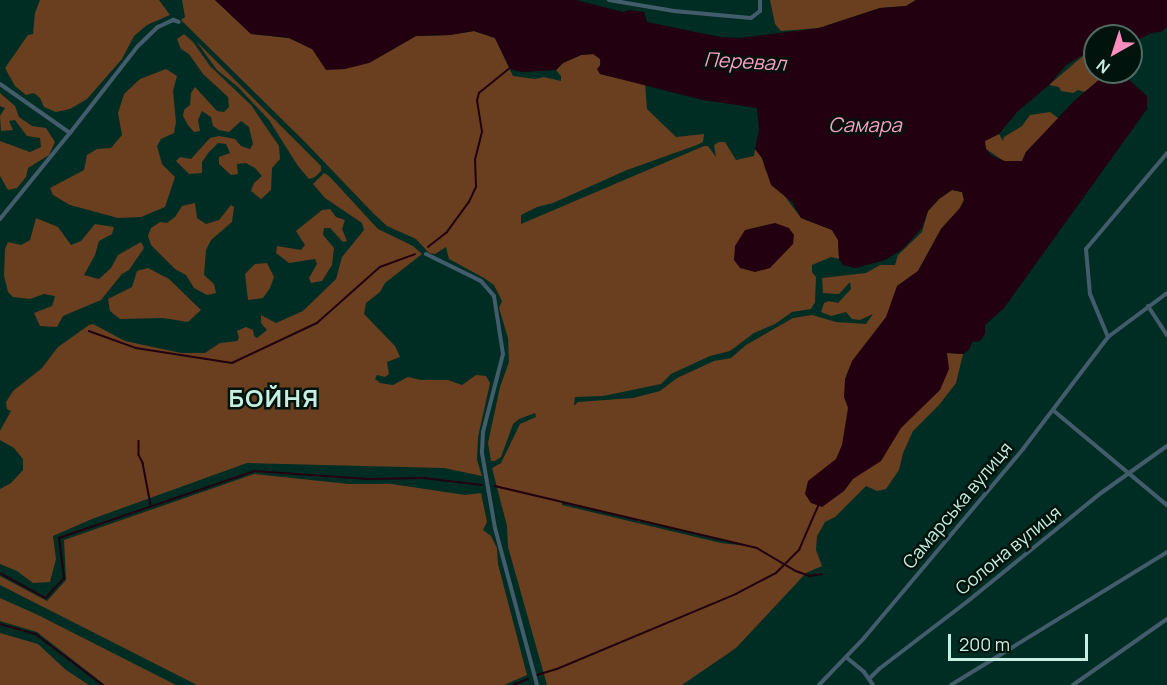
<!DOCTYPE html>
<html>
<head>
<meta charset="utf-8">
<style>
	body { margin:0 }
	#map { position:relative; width:1167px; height:685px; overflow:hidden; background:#002d23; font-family:Manrope,sans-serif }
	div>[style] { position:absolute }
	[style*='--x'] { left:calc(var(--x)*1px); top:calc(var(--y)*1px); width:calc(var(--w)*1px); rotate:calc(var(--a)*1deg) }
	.green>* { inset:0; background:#6a3f20 }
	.water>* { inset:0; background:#22000f }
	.stream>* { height:1.5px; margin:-0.75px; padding:0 0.75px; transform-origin:0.75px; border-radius:0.75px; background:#22000f }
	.minor>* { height:4px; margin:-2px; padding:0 2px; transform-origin:2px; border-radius:2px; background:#435c6b }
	span { translate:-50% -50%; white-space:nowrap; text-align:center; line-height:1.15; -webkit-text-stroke:5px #00130d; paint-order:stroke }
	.street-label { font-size:18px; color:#c8eee2 }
	.water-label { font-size:20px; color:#fd9ec4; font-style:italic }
	.district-label { font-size:24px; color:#c8eee2; font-weight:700; letter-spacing:1.5px }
	.north { position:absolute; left:1083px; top:24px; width:60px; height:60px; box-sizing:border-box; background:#00130d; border:2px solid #506b62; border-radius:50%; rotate:219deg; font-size:16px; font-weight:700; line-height:24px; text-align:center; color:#c8eee2 }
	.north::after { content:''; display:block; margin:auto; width:21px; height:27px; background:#fe8ebd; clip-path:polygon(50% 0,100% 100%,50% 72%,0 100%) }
	.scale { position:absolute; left:948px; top:634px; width:140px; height:27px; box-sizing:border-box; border:3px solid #c8eee2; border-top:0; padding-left:8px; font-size:18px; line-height:21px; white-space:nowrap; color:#c8eee2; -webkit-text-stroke:4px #00130d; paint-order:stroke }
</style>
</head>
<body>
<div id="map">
	<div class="green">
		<i style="clip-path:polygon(40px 0,159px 0,170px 15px,147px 25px,134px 36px,122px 59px,87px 99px,70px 109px,56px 112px,44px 107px,40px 98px,34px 93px,26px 95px,15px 86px,5px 68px,28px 35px,33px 34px,35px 13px)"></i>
		<i style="clip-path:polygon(evenodd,182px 0,215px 0,251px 34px,289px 38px,312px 49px,369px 63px,416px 36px,450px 35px,474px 31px,495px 38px,513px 76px,535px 79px,544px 77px,561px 81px,561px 76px,556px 70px,563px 63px,581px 55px,594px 54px,600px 59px,600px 74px,645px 84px,647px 109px,676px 137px,704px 134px,703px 142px,697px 145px,627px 170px,553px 203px,537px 207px,521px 215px,521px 224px,704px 146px,708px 146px,716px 157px,714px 145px,719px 142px,725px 142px,736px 160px,754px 156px,755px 149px,762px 158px,766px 171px,801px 218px,832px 230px,838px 240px,839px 259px,831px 257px,812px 265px,812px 272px,816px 277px,815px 302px,811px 309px,792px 312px,775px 324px,754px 333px,730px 351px,710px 356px,671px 374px,661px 384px,603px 396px,575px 397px,574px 406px,578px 402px,633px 398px,660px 391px,677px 378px,714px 361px,731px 358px,746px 345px,793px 318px,812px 315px,836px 322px,866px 324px,873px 314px,860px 320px,852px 319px,846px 312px,831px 316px,821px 312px,824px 303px,829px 301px,838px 303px,851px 289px,850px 282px,839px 294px,823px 293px,822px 278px,866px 273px,880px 265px,895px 265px,898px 255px,922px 232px,928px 211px,939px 199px,952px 190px,962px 192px,964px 200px,960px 208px,941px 229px,918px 271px,897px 286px,947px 353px,963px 354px,956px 383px,939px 405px,913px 431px,903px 453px,899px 470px,886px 489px,877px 491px,866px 486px,835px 517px,825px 522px,817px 536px,816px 550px,822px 566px,806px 573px,736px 648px,682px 685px,547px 685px,508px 547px,507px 526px,492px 468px,501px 463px,520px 424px,536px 417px,535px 413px,519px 419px,513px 424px,501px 457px,495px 461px,491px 461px,488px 443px,500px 387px,509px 362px,508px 338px,499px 308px,502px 301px,494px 285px,484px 278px,449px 259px,446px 247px,435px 254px,429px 253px,416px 239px,387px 226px,374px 214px,305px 142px,181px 20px,185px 17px,182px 0,562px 502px,747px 546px,748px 546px,721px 543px,562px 505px,562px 502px)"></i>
		<i style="clip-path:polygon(770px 0,916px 0,906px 6px,880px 8px,819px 28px,781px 31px,775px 24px)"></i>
		<i style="clip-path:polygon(184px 34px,193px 42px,210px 66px,251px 105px,279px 146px,280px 159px,272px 168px,271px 190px,261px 199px,251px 191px,254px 183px,262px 176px,255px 168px,246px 163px,237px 164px,238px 174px,231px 175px,219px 164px,219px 157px,230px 153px,226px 144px,218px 143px,209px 152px,202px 162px,202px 173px,189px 174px,176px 161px,180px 157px,191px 159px,210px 138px,219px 136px,235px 139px,241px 146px,250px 149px,253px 144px,249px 127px,241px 121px,229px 132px,219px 130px,213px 126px,211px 117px,202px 111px,198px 120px,200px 131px,194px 132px,188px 125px,183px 116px,184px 110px,190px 105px,191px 93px,195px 87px,217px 111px,224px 112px,229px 107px,228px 97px,203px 74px,189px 54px,181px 49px,177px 39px)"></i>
		<i style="clip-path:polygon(196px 41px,321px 166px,321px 171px,315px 177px,309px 179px,298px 166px,269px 120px,238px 87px,217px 70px)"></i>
		<i style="clip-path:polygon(1090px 50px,1095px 56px,1095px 72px,1108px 72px,1106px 75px,1085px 92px,1078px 90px,1073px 93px,1061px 91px,1059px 87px,1049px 85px)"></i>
		<i style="clip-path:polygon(166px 69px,177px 76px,173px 91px,176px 122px,174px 133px,161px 139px,157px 146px,162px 164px,175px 177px,165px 207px,141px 217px,118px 218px,70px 205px,53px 195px,50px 188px,84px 170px,87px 155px,97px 149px,111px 148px,122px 135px,118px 113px,124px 94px,140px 79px)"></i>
		<i style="clip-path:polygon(0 93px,15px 106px,19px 117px,32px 126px,46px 128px,55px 142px,49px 155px,28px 168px,26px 177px,17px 188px,8px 190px,0 176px,0 141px,30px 152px,41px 147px,40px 138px,27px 136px,15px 120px,9px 121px,13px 130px,1px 131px,0 116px,5px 108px,0 106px)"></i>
		<i style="clip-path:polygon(1050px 112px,1059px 119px,1026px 152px,1022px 161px,1004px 161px,986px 149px,984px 141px,999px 134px,1003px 141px,1004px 137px,1022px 126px,1030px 115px)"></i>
		<i style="clip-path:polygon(324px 173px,329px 176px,378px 229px,413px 246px,422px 254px,385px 283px,380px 292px,366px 303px,364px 314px,395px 346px,400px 357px,387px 362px,389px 374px,385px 377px,377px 375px,375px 379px,380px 383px,393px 385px,408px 377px,421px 380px,448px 380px,462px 385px,476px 375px,486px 376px,490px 383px,478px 437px,477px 460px,482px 476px,444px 468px,247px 463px,92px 519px,53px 536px,56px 559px,50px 582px,33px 583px,17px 571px,0 564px,0 489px,11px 483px,23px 470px,23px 459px,14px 448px,0 440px,0 431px,11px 411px,7px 409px,6px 402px,13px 391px,42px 368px,58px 347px,89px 325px,93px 324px,125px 341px,181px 353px,205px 353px,220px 343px,237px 341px,239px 338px,237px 331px,246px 327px,253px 330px,254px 336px,257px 338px,267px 330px,261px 323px,261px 315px,276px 323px,303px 311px,336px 279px,342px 257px,364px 230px,362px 223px,325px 198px,313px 184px)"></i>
		<i style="clip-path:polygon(195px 203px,197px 218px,206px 224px,219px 220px,231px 205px,234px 207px,232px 222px,211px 240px,206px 250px,204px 275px,214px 284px,216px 293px,207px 295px,194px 288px,186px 275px,175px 269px,151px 245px,148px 236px,151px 228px,160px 222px,167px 223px,175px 217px,182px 206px)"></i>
		<i style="clip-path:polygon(330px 209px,336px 217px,345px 220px,342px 229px,347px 241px,343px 242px,330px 228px,324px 228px,323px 235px,334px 248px,332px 265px,322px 281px,311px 283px,309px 278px,317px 264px,315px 259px,289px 263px,276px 253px,277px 246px,301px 250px,305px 245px,296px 231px,322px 210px)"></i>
		<i style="clip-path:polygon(36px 218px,58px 227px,71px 245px,81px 241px,95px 224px,114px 227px,112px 234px,99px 241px,95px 255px,84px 275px,99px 279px,111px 268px,118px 255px,141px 242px,144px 248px,129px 270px,122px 274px,101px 300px,63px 316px,57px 327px,40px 326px,34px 313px,52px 306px,55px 296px,44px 294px,30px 299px,13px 297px,8px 292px,4px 276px,5px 249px,8px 242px,21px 245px,30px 240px)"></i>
		<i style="clip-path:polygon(267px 263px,274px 277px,270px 288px,263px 298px,248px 300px,245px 274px,255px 264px)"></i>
		<i style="clip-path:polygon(148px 268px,169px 279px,201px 310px,188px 322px,163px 318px,120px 319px,110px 311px,108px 299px,132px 287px,137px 271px)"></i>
		<i style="clip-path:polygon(254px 474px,349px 484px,392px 484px,465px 495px,481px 493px,487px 522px,483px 530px,491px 536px,497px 548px,498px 564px,527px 675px,504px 685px,197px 685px,0 585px,0 576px,47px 601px,66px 580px,64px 540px)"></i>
		<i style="clip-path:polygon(0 598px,38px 615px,176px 685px,105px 685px,37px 632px,0 621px)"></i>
		<i style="clip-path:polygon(0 633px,38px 644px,66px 670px,89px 685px,0 685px)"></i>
	</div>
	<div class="water">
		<i style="clip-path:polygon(215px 0,576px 0,623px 12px,629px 10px,644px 12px,647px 22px,720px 37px,741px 38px,819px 28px,880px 8px,906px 6px,916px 0,1167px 0,1167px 27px,1161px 32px,1152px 33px,1131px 43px,1131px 36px,1095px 36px,1095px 56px,1090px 51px,1066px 65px,1049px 85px,1017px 112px,999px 134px,985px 141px,986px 149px,991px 155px,1004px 161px,1022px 161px,1026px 152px,1074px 101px,1108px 72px,1120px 72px,1147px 96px,1147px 109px,1004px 308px,985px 325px,985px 334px,980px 341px,972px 342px,969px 350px,963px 354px,947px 353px,949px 369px,940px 390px,901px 428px,881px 461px,853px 479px,844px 491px,822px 507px,811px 503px,805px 494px,808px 481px,836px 459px,842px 445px,848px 408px,844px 397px,845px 379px,852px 361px,886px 317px,897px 286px,918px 271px,941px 229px,960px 208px,964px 200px,962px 192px,952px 190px,939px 199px,928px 211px,922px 228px,903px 249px,885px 260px,855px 268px,843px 265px,839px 259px,838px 240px,832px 230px,801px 218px,792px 202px,771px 185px,762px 158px,755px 149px,759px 130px,757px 108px,703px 100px,600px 74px,597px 69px,601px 64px,600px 59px,593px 54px,581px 55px,563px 63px,556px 70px,521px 72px,510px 69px,495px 38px,474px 31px,450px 35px,416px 36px,369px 63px,345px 69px,326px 70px,312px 49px,289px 38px,251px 34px)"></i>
		<i style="clip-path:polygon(775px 223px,789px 228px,794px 235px,793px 244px,770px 268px,755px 272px,740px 268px,734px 260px,735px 246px,745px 230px)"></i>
	</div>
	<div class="stream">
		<i style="--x:428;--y:247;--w:24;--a:-38"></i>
		<i style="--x:447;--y:232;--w:37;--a:-54"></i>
		<i style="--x:469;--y:202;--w:17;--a:-65"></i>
		<i style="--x:476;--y:187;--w:27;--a:-92"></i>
		<i style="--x:475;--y:160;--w:29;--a:-76"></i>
		<i style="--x:482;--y:132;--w:31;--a:-99"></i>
		<i style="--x:477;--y:101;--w:8;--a:-76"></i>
		<i style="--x:479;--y:93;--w:38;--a:-39"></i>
		<i style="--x:89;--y:331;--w:50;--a:19.9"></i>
		<i style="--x:136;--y:348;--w:97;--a:8.9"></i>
		<i style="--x:232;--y:363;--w:94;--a:-25.2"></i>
		<i style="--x:317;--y:323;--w:84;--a:-41.6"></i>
		<i style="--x:380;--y:267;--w:37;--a:-20"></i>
		<i style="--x:139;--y:441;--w:14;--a:90"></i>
		<i style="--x:139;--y:455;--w:9;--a:63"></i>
		<i style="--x:143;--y:463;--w:43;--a:79.2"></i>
		<i style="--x:495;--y:486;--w:269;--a:13.3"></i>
		<i style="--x:757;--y:548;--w:45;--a:30.5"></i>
		<i style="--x:796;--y:571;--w:15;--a:20"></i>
		<i style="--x:810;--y:576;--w:12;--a:-9"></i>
		<i style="--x:0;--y:573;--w:52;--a:28.5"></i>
		<i style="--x:46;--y:598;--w:27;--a:-48"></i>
		<i style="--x:64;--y:578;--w:40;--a:-97.1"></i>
		<i style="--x:59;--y:538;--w:207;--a:-18.9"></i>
		<i style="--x:255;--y:471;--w:113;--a:4"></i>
		<i style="--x:368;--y:479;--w:56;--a:-1"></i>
		<i style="--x:424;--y:478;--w:58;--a:6.9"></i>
		<i style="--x:0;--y:624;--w:37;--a:16"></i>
		<i style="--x:36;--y:634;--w:84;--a:37.3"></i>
		<i style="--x:537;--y:675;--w:21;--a:-17"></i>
		<i style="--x:557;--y:669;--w:194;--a:-22.7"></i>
		<i style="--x:736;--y:594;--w:45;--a:-27.7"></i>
		<i style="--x:776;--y:573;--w:33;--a:-45"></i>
		<i style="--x:799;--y:550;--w:50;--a:-66.5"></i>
		<i style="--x:513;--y:685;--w:16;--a:-22"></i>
	</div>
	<div class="minor">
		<i style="--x:609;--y:0;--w:66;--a:9.6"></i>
		<i style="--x:674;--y:11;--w:77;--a:5.2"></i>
		<i style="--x:751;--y:18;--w:11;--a:-38"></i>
		<i style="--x:760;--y:11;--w:11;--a:-90"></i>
		<i style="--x:0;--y:84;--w:85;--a:35"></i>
		<i style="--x:70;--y:133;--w:110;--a:-52"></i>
		<i style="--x:138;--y:46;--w:28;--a:-44"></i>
		<i style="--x:158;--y:27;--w:17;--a:-25"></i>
		<i style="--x:173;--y:20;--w:6;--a:18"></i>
		<i style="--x:0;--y:219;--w:111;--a:-50.9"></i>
		<i style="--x:426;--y:254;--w:61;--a:26.1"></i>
		<i style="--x:481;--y:281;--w:20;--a:49"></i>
		<i style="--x:494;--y:296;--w:59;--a:81.2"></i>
		<i style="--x:503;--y:354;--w:81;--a:104.4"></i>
		<i style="--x:483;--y:432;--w:21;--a:93"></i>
		<i style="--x:482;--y:453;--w:76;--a:80.2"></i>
		<i style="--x:495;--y:528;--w:163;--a:75"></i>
		<i style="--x:1148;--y:306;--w:35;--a:57"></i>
		<i style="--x:1108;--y:337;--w:47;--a:-112.7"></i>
		<i style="--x:1090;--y:294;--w:45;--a:-95.1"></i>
		<i style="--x:1086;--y:249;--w:126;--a:-49.8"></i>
		<i style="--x:1054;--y:411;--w:147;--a:39.8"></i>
		<i style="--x:847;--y:658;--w:22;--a:39"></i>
		<i style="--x:864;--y:672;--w:16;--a:55"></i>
		<i style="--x:869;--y:679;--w:14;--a:-45"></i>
		<i style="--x:879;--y:669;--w:112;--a:-37.4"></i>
		<i style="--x:968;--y:601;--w:171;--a:-39.1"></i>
		<i style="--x:1101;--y:493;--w:81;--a:-35.5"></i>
		<i style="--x:819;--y:685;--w:65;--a:-46.2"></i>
		<i style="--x:864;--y:638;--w:247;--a:-49.9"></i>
		<i style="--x:1023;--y:449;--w:141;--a:-52.8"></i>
		<i style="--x:1108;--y:337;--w:74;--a:-36.7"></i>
		<i style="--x:951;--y:685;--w:254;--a:-31.6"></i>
		<i style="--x:1073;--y:685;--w:115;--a:-35.1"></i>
	</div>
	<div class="street-label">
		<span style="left:957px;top:505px;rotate:-50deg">Самарська вулиця</span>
		<span style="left:1008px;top:550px;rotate:-39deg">Солона вулиця</span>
	</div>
	<div class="water-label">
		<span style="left:745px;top:61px;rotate:3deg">Перевал</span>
		<span style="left:865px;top:124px">Самара</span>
	</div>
	<div class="district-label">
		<span style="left:274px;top:398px">БОЙНЯ</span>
	</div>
	<div class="north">N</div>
	<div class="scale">200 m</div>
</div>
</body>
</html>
